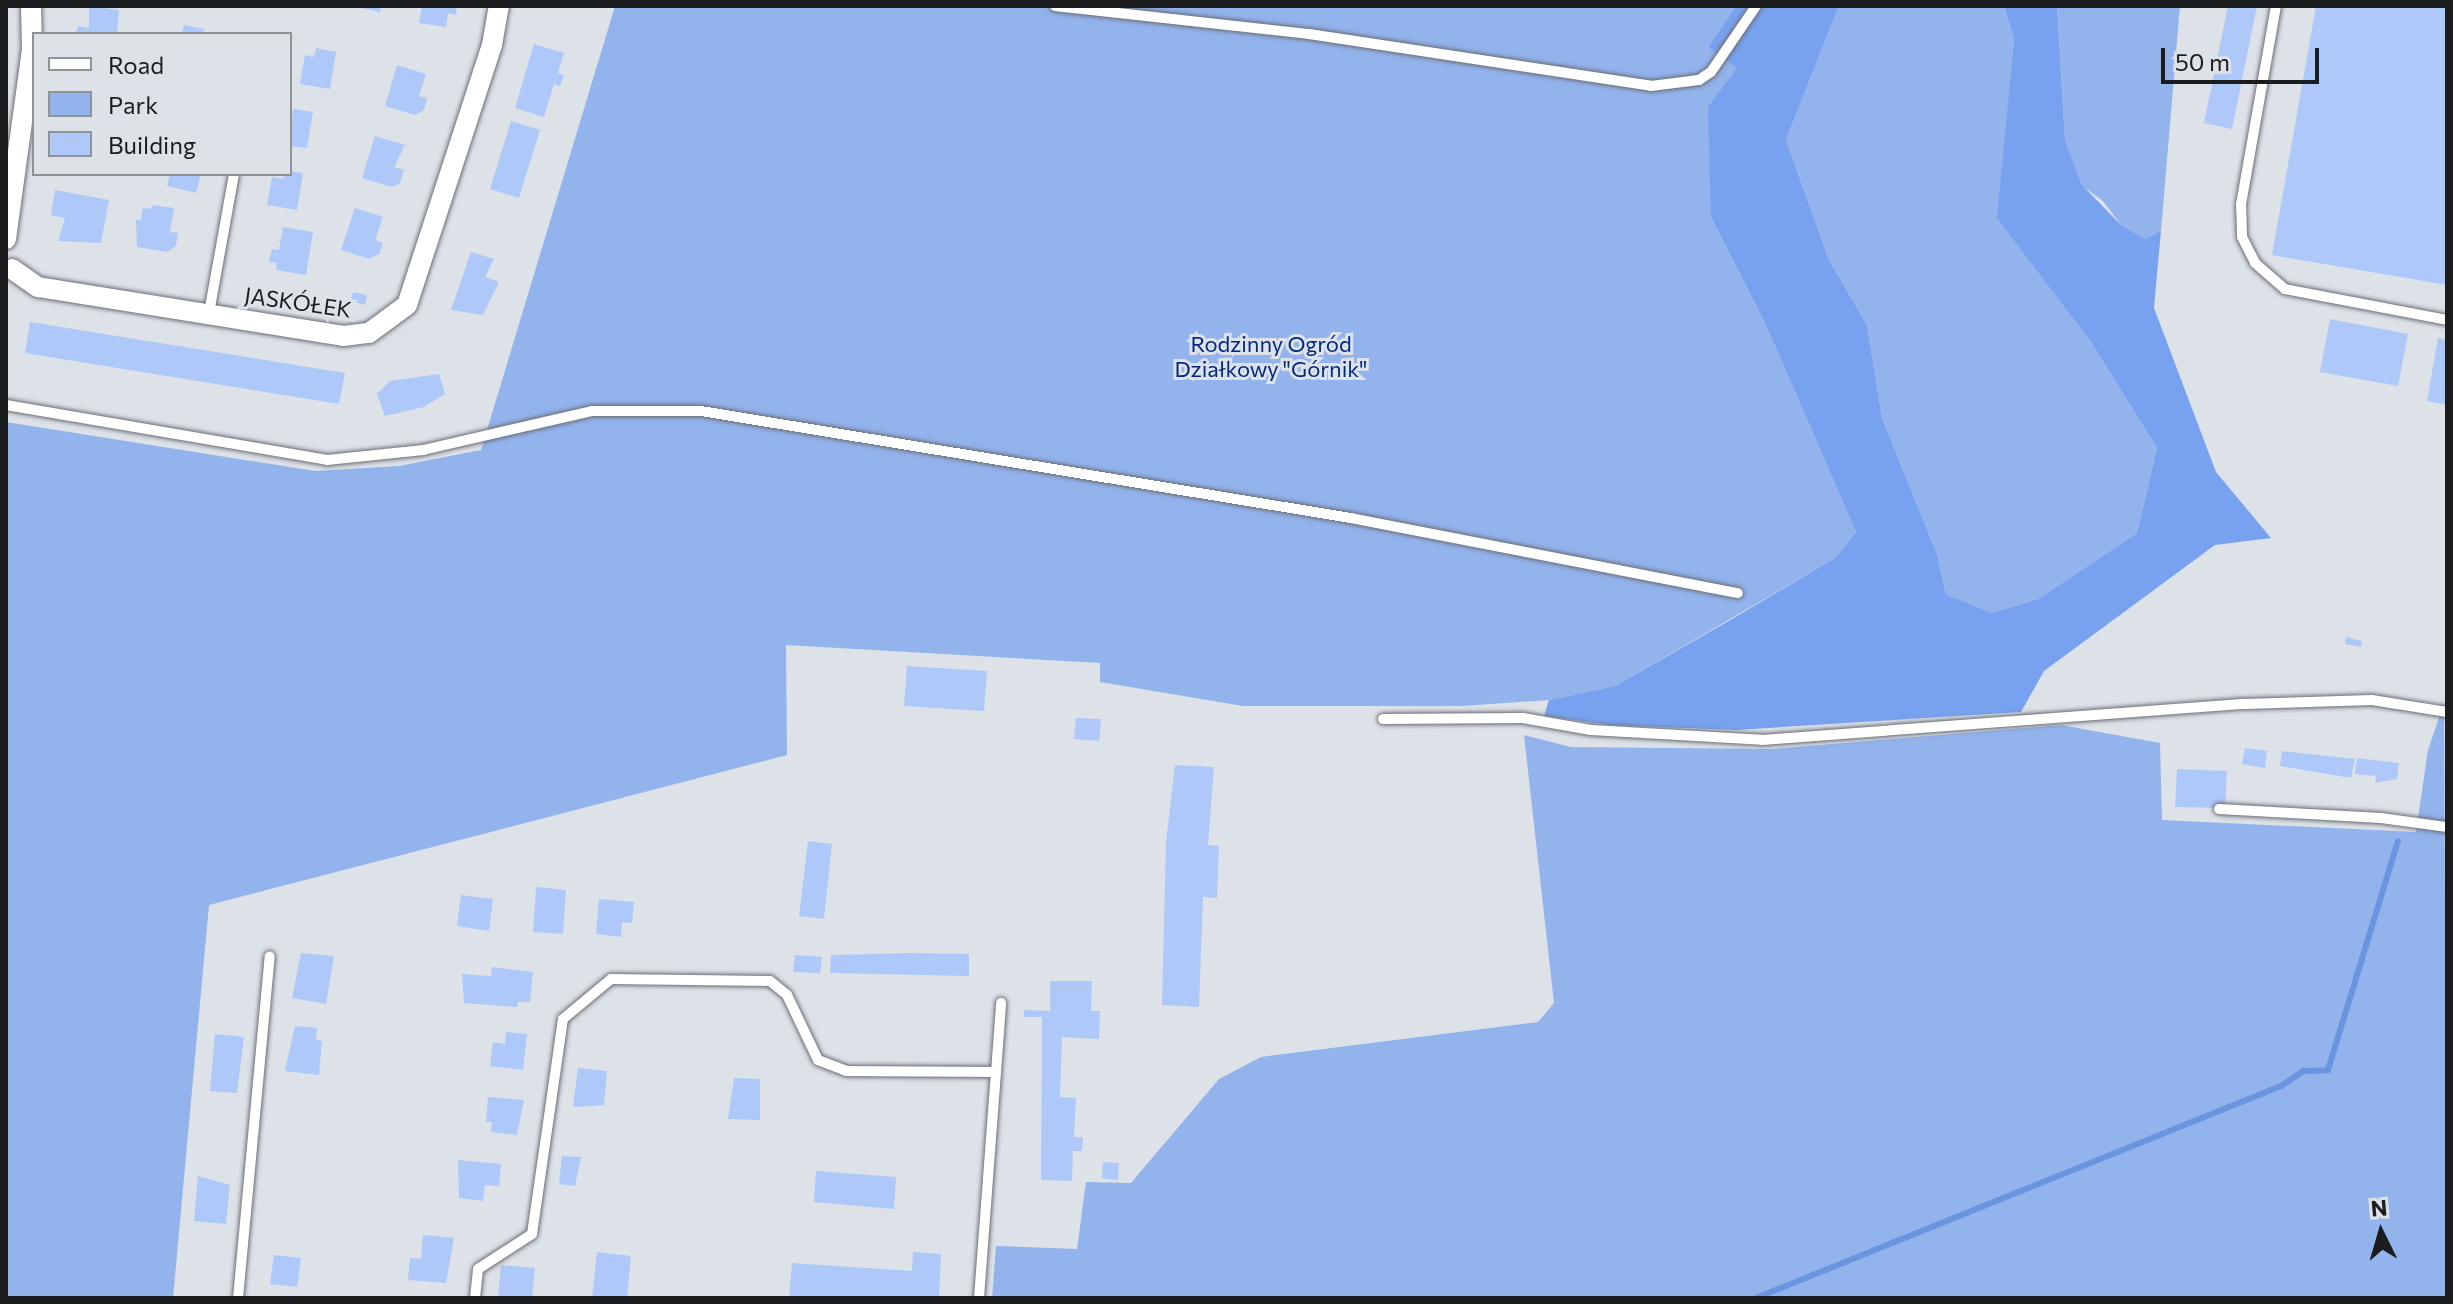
<!DOCTYPE html>
<html>
<head>
<meta charset="utf-8">
<style>
	body { margin:0 }
	#map { position:relative; width:2453px; height:1304px; overflow:hidden; background:#dde1e8; font-family:Commissioner,sans-serif }
	div>[style] { position:absolute }
	[style*='--x'] { left:calc(var(--x)*1px); top:calc(var(--y)*1px); width:calc(var(--w)*1px); rotate:calc(var(--a)*1deg) }
	.green>* { inset:0; background:#93b3ed }
	.forest>* { inset:0; background:#78a2ef }
	.stream>* { height:6px; margin:-3px; padding:0 3px; transform-origin:3px; border-radius:3px; background:#6a94e0 }
	.building>* { inset:0; background:#aec9f9 }
	.roads { filter:drop-shadow(0 0 2px #6b6e75) drop-shadow(0 0 2px #6b6e75) }
	.lane>* { height:10px; margin:-5px; padding:0 5px; transform-origin:5px; border-radius:5px; background:#fff }
	.street>* { height:20px; margin:-10px; padding:0 10px; transform-origin:10px; border-radius:10px; background:#fff }
	span { translate:-50% -50%; white-space:nowrap; text-align:center; line-height:1.15; -webkit-text-stroke:6px #dde1e8; paint-order:stroke }
	.street-label { font-size:22px; color:#1a1c1e }
	.park-label { font-size:22px; color:#002980 }
	.frame { position:absolute; inset:0; border:8px solid #1a1c1e; pointer-events:none }
	.legend { position:absolute; left:32px; top:32px; width:260px; height:144px; box-sizing:border-box; background:#dde1e8; border:2px solid #8f9297; margin:0; padding:10px 14px; list-style:none; font-size:24px; color:#1a1c1e }
	.legend li { display:flex; align-items:center; gap:16px; height:40px }
	.legend b { width:40px; border:2px solid #8f9297 }
	.north { position:absolute; left:2341px; top:1192px; width:80px; height:80px; -webkit-text-stroke:6px #dde1e8; paint-order:stroke; rotate:355deg; font-size:22px; font-weight:700; line-height:32px; text-align:center; color:#1a1c1e }
	.north::after { content:''; display:block; margin:auto; width:28px; height:36px; background:#1a1c1e; clip-path:polygon(50% 0,100% 100%,50% 72%,0 100%) }
	.scale { position:absolute; left:2161px; top:48px; width:158px; height:36px; box-sizing:border-box; border:4px solid #1a1c1e; border-top:0; padding-left:10px; font-size:24px; line-height:28px; white-space:nowrap; color:#1a1c1e; -webkit-text-stroke:6px #dde1e8; paint-order:stroke }
</style>
</head>
<body>
<div id="map">
	<div class="green">
		<i style="clip-path:polygon(615px 6px,1736px 6px,1708px 47px,1737px 67px,1711px 217px,1765px 323px,1856px 532px,1835px 558px,1615px 686px,1549px 700px,1462px 706px,1243px 706px,1100px 682px,1100px 663px,786px 645px,787px 755px,209px 905px,173px 1298px,6px 1298px,6px 422px,315px 471px,399px 466px,481px 450px)"></i>
		<i style="clip-path:polygon(1839px 6px,2004px 6px,2014px 39px,1998px 218px,2091px 342px,2157px 448px,2137px 533px,2038px 599px,1992px 613px,1946px 594px,1937px 554px,1882px 418px,1867px 325px,1829px 260px,1786px 140px)"></i>
		<i style="clip-path:polygon(2057px 6px,2180px 6px,2161px 231px,2145px 239px,2121px 225px,2103px 201px,2081px 185px,2065px 140px)"></i>
		<i style="clip-path:polygon(2444px 703px,2447px 1298px,992px 1298px,996px 1246px,1077px 1249px,1086px 1182px,1131px 1183px,1219px 1079px,1261px 1057px,1538px 1022px,1554px 1003px,1524px 735px,1571px 747px,1772px 749px,2061px 725px,2160px 743px,2162px 820px,2416px 832px,2428px 750px)"></i>
	</div>
	<div class="forest">
		<i style="clip-path:polygon(1736px 6px,1839px 6px,1786px 140px,1829px 260px,1867px 325px,1882px 418px,1937px 554px,1946px 594px,1992px 613px,2038px 599px,2137px 533px,2157px 448px,2091px 342px,1997px 218px,2014px 39px,2004px 6px,2057px 6px,2065px 140px,2081px 184px,2121px 225px,2145px 239px,2161px 231px,2154px 308px,2216px 472px,2271px 538px,2215px 545px,2044px 671px,2021px 712px,1736px 730px,1610px 725px,1544px 716px,1549px 700px,1615px 686px,1732px 619px,1835px 558px,1856px 532px,1765px 323px,1711px 217px,1708px 107px,1737px 68px,1708px 47px)"></i>
	</div>
	<div class="stream">
		<i style="--x:1756;--y:1298;--w:566;--a:-21.99"></i>
		<i style="--x:2281;--y:1086;--w:27;--a:-34"></i>
		<i style="--x:2303;--y:1071;--w:25;--a:-2"></i>
		<i style="--x:2328;--y:1070;--w:239;--a:-73"></i>
	</div>
	<div class="building">
		<i style="clip-path:polygon(89px 6px,119px 10px,117px 34px,76px 34px,78px 26px,89px 28px)"></i>
		<i style="clip-path:polygon(352px 6px,381px 6px,380px 12px)"></i>
		<i style="clip-path:polygon(422px 6px,457px 6px,456px 15px,448px 13px,446px 27px,419px 23px)"></i>
		<i style="clip-path:polygon(2228px 6px,2257px 6px,2232px 129px,2204px 123px)"></i>
		<i style="clip-path:polygon(2316px 6px,2447px 6px,2447px 285px,2272px 255px)"></i>
		<i style="clip-path:polygon(184px 25px,204px 29px,203px 34px,182px 34px)"></i>
		<i style="clip-path:polygon(534px 44px,564px 53px,558px 73px,564px 75px,560px 86px,554px 84px,544px 117px,515px 108px)"></i>
		<i style="clip-path:polygon(316px 48px,336px 52px,330px 89px,300px 84px,305px 55px,314px 57px)"></i>
		<i style="clip-path:polygon(397px 65px,426px 74px,419px 96px,427px 98px,424px 110px,415px 115px,385px 106px)"></i>
		<i style="clip-path:polygon(293px 109px,313px 112px,307px 148px,290px 146px)"></i>
		<i style="clip-path:polygon(511px 121px,540px 130px,519px 198px,490px 189px)"></i>
		<i style="clip-path:polygon(375px 136px,405px 145px,394px 167px,404px 170px,400px 183px,392px 187px,362px 178px)"></i>
		<i style="clip-path:polygon(290px 171px,303px 173px,297px 210px,267px 205px,272px 177px,282px 179px)"></i>
		<i style="clip-path:polygon(170px 174px,201px 174px,196px 193px,167px 186px)"></i>
		<i style="clip-path:polygon(55px 190px,109px 200px,101px 243px,58px 241px,65px 218px,51px 215px)"></i>
		<i style="clip-path:polygon(152px 205px,174px 208px,170px 232px,178px 233px,176px 246px,167px 252px,137px 247px,136px 220px,141px 220px,143px 208px,151px 209px)"></i>
		<i style="clip-path:polygon(355px 208px,383px 217px,375px 240px,383px 243px,379px 254px,369px 259px,341px 250px)"></i>
		<i style="clip-path:polygon(283px 227px,313px 232px,306px 275px,276px 270px,277px 263px,269px 262px,272px 249px,279px 250px)"></i>
		<i style="clip-path:polygon(471px 252px,494px 259px,485px 277px,499px 282px,483px 315px,451px 310px)"></i>
		<i style="clip-path:polygon(353px 292px,367px 295px,365px 305px,351px 301px)"></i>
		<i style="clip-path:polygon(2330px 319px,2408px 334px,2398px 386px,2320px 372px)"></i>
		<i style="clip-path:polygon(30px 322px,345px 373px,339px 404px,25px 353px)"></i>
		<i style="clip-path:polygon(2438px 338px,2447px 340px,2447px 405px,2427px 401px)"></i>
		<i style="clip-path:polygon(439px 374px,445px 394px,424px 407px,385px 416px,377px 394px,390px 381px)"></i>
		<i style="clip-path:polygon(2346px 637px,2362px 641px,2361px 647px,2345px 644px)"></i>
		<i style="clip-path:polygon(907px 666px,987px 671px,984px 711px,904px 706px)"></i>
		<i style="clip-path:polygon(1076px 718px,1101px 719px,1099px 741px,1074px 739px)"></i>
		<i style="clip-path:polygon(2245px 748px,2267px 751px,2265px 768px,2242px 764px)"></i>
		<i style="clip-path:polygon(2282px 751px,2355px 759px,2351px 778px,2280px 766px)"></i>
		<i style="clip-path:polygon(2357px 758px,2399px 763px,2397px 779px,2375px 783px,2376px 776px,2355px 774px)"></i>
		<i style="clip-path:polygon(1175px 765px,1214px 767px,1208px 845px,1219px 846px,1217px 898px,1203px 897px,1199px 1007px,1162px 1005px,1166px 842px)"></i>
		<i style="clip-path:polygon(2177px 769px,2227px 771px,2225px 808px,2175px 807px)"></i>
		<i style="clip-path:polygon(808px 841px,832px 844px,824px 919px,799px 916px)"></i>
		<i style="clip-path:polygon(536px 887px,566px 890px,563px 934px,533px 932px)"></i>
		<i style="clip-path:polygon(461px 895px,493px 899px,489px 931px,457px 926px)"></i>
		<i style="clip-path:polygon(599px 899px,634px 902px,632px 923px,622px 922px,621px 937px,596px 934px)"></i>
		<i style="clip-path:polygon(301px 953px,334px 956px,326px 1004px,292px 998px)"></i>
		<i style="clip-path:polygon(910px 953px,969px 954px,969px 976px,830px 973px,831px 955px)"></i>
		<i style="clip-path:polygon(795px 955px,822px 957px,820px 973px,793px 972px)"></i>
		<i style="clip-path:polygon(492px 967px,533px 972px,530px 1002px,518px 1002px,517px 1007px,464px 1003px,462px 974px,491px 976px)"></i>
		<i style="clip-path:polygon(1050px 981px,1092px 981px,1091px 1011px,1100px 1011px,1099px 1039px,1062px 1037px,1060px 1097px,1076px 1098px,1074px 1137px,1083px 1137px,1082px 1151px,1073px 1151px,1072px 1181px,1041px 1180px,1042px 1017px,1024px 1017px,1024px 1010px,1050px 1011px)"></i>
		<i style="clip-path:polygon(295px 1026px,317px 1028px,316px 1040px,322px 1041px,319px 1075px,285px 1071px)"></i>
		<i style="clip-path:polygon(506px 1032px,527px 1034px,523px 1070px,490px 1066px,493px 1042px,505px 1044px)"></i>
		<i style="clip-path:polygon(215px 1034px,244px 1037px,237px 1093px,210px 1091px)"></i>
		<i style="clip-path:polygon(578px 1068px,607px 1071px,604px 1105px,573px 1107px)"></i>
		<i style="clip-path:polygon(734px 1078px,760px 1079px,760px 1120px,728px 1119px)"></i>
		<i style="clip-path:polygon(488px 1097px,524px 1100px,517px 1135px,491px 1132px,492px 1122px,486px 1122px)"></i>
		<i style="clip-path:polygon(562px 1156px,581px 1157px,575px 1186px,559px 1184px)"></i>
		<i style="clip-path:polygon(458px 1160px,501px 1164px,499px 1186px,485px 1185px,483px 1201px,459px 1198px)"></i>
		<i style="clip-path:polygon(1103px 1162px,1119px 1163px,1118px 1180px,1102px 1178px)"></i>
		<i style="clip-path:polygon(816px 1171px,896px 1177px,894px 1209px,814px 1202px)"></i>
		<i style="clip-path:polygon(198px 1176px,230px 1185px,226px 1224px,194px 1221px)"></i>
		<i style="clip-path:polygon(423px 1235px,454px 1238px,446px 1283px,408px 1280px,410px 1258px,421px 1259px)"></i>
		<i style="clip-path:polygon(597px 1252px,631px 1256px,627px 1298px,592px 1298px)"></i>
		<i style="clip-path:polygon(913px 1252px,941px 1254px,939px 1298px,789px 1298px,792px 1263px,912px 1271px)"></i>
		<i style="clip-path:polygon(274px 1255px,301px 1258px,297px 1287px,270px 1284px)"></i>
		<i style="clip-path:polygon(501px 1265px,535px 1268px,532px 1298px,498px 1298px)"></i>
	</div>
	<div class="roads">
		<div class="lane">
			<i style="--x:1055;--y:6;--w:256;--a:6.3"></i>
			<i style="--x:1309;--y:34;--w:346;--a:8.6"></i>
			<i style="--x:1651;--y:86;--w:48;--a:-7.1"></i>
			<i style="--x:1699;--y:80;--w:14;--a:-34"></i>
			<i style="--x:1711;--y:72;--w:80;--a:-55.7"></i>
			<i style="--x:2276;--y:6;--w:201;--a:100"></i>
			<i style="--x:2241;--y:204;--w:33;--a:88"></i>
			<i style="--x:2242;--y:237;--w:29;--a:63"></i>
			<i style="--x:2255;--y:263;--w:40;--a:41"></i>
			<i style="--x:2285;--y:289;--w:165;--a:10.8"></i>
			<i style="--x:209;--y:313;--w:141;--a:-79.8"></i>
			<i style="--x:6;--y:405;--w:326;--a:9.7"></i>
			<i style="--x:327;--y:460;--w:97;--a:-5.9"></i>
			<i style="--x:423;--y:450;--w:173;--a:-13"></i>
			<i style="--x:592;--y:411;--w:109;--a:0"></i>
			<i style="--x:701;--y:411;--w:659;--a:9.35"></i>
			<i style="--x:1351;--y:518;--w:394;--a:11"></i>
			<i style="--x:1383;--y:719;--w:140;--a:-0.4"></i>
			<i style="--x:1523;--y:718;--w:69;--a:10"></i>
			<i style="--x:1591;--y:730;--w:171;--a:3.3"></i>
			<i style="--x:1762;--y:740;--w:484;--a:-4.3"></i>
			<i style="--x:2245;--y:704;--w:127;--a:-1.8"></i>
			<i style="--x:2372;--y:700;--w:76;--a:9.1"></i>
			<i style="--x:2219;--y:809;--w:162;--a:3.2"></i>
			<i style="--x:2381;--y:818;--w:67;--a:7.8"></i>
			<i style="--x:238;--y:1298;--w:343;--a:-84.7"></i>
			<i style="--x:475;--y:1298;--w:29;--a:-84"></i>
			<i style="--x:478;--y:1269;--w:64;--a:-32.9"></i>
			<i style="--x:532;--y:1234;--w:217;--a:-81.8"></i>
			<i style="--x:563;--y:1019;--w:62;--a:-39.8"></i>
			<i style="--x:611;--y:979;--w:159;--a:0.7"></i>
			<i style="--x:770;--y:981;--w:22;--a:39"></i>
			<i style="--x:787;--y:995;--w:72;--a:64.5"></i>
			<i style="--x:818;--y:1060;--w:30;--a:21"></i>
			<i style="--x:846;--y:1071;--w:150;--a:0.4"></i>
			<i style="--x:979;--y:1298;--w:296;--a:-85.7"></i>
		</div>
		<div class="street">
			<i style="--x:6;--y:239;--w:192;--a:-82.2"></i>
			<i style="--x:32;--y:49;--w:43;--a:-91.3"></i>
			<i style="--x:12;--y:269;--w:32;--a:35"></i>
			<i style="--x:38;--y:287;--w:309;--a:9.1"></i>
			<i style="--x:343;--y:336;--w:26;--a:-7"></i>
			<i style="--x:369;--y:333;--w:47;--a:-36.4"></i>
			<i style="--x:407;--y:305;--w:274;--a:-71.9"></i>
			<i style="--x:492;--y:45;--w:40;--a:-80"></i>
		</div>
	</div>
	<div class="street-label">
		<span style="left:298px;top:302px;rotate:8deg">JASKÓŁEK</span>
	</div>
	<div class="park-label">
		<span style="left:1271px;top:356px">Rodzinny Ogród<br>Działkowy "Górnik"</span>
	</div>
	<div class="frame"></div>
	<ul class="legend">
	<li><b style="height:10px;background:#fff"></b>Road</li>
	<li><b style="height:22px;background:#93b3ed"></b>Park</li>
	<li><b style="height:22px;background:#aec9f9"></b>Building</li>
	</ul>
	<div class="north">N</div>
	<div class="scale">50 m</div>
</div>
</body>
</html>
